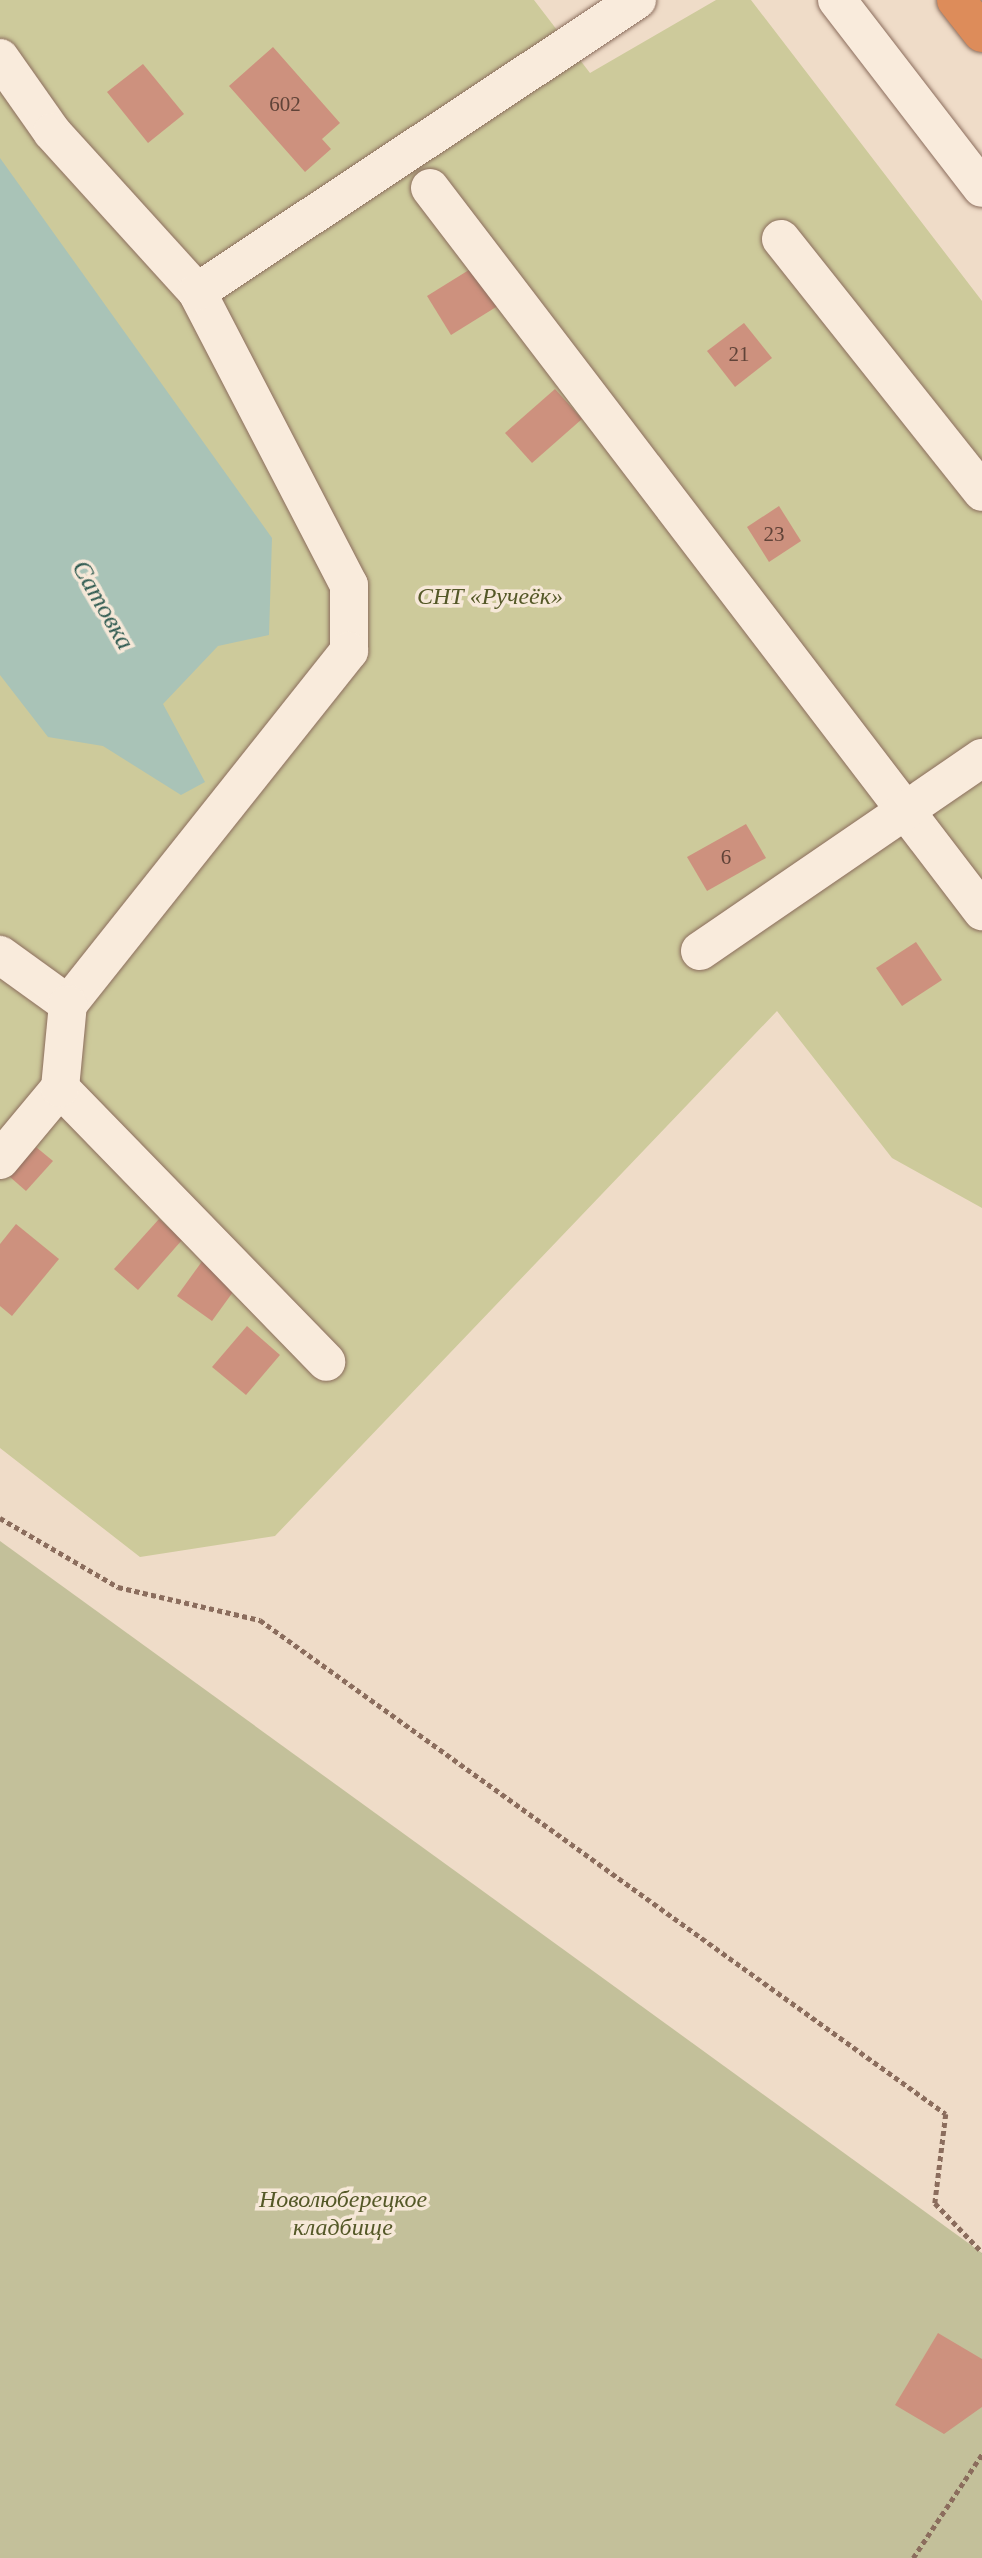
<!DOCTYPE html>
<html>
<head>
<meta charset="utf-8">
<style>
	body { margin:0 }
	#map { position:relative; width:982px; height:2558px; overflow:hidden; background:#efdcc8; font-family:Georgia,serif }
	div>[style] { position:absolute }
	[style*='--x'] { left:calc(var(--x)*1px); top:calc(var(--y)*1px); width:calc(var(--w)*1px); rotate:calc(var(--a)*1deg) }
	.green>* { inset:0; background:#cdca9b }
	.cemetery>* { inset:0; background:#c3c09a }
	.water>* { inset:0; background:#a9c3b7 }
	.building>* { inset:0; background:#cd917e }
	.path>* { height:4.5px; margin-top:-2.25px; transform-origin:0; background:repeating-linear-gradient(90deg,#8b6d5d 0 5px,transparent 0 8.5px) }
	.roads { filter:drop-shadow(0 0 2px #8b6d5d) drop-shadow(0 0 2px #8b6d5d) }
	.minor>* { height:38px; margin:-19px; padding:0 19px; transform-origin:19px; border-radius:19px; background:#f9ebdc }
	.highway>* { height:38px; margin:-19px; padding:0 19px; transform-origin:19px; border-radius:19px; background:#dd8c5a }
	span { translate:-50% -50%; white-space:nowrap; text-align:center; line-height:1.15; -webkit-text-stroke:7px #f6e8d8; paint-order:stroke }
	.number-label { font-size:21px; color:#604338 }
	.number-label span { -webkit-text-stroke-width:0 }
	.park-label { font-size:24px; color:#545827; font-style:italic }
	.water-label { font-size:26px; color:#305b51; font-style:italic }
</style>
</head>
<body>
<div id="map">
	<div class="green">
		<i style="clip-path:polygon(0 0,534px 0,590px 73px,716px 0,751px 0,982px 301px,982px 1208px,892px 1158px,777px 1011px,275px 1536px,140px 1557px,0 1448px)"></i>
	</div>
	<div class="cemetery">
		<i style="clip-path:polygon(0 1541px,982px 2253px,982px 2558px,0 2558px)"></i>
	</div>
	<div class="water">
		<i style="clip-path:polygon(0 158px,272px 538px,269px 635px,218px 646px,163px 704px,205px 782px,181px 795px,103px 746px,48px 737px,0 675px)"></i>
	</div>
	<div class="building">
		<i style="clip-path:polygon(273px 47px,340px 123px,322px 139px,331px 149px,305px 172px,229px 86px)"></i>
		<i style="clip-path:polygon(143px 64px,184px 114px,148px 143px,107px 92px)"></i>
		<i style="clip-path:polygon(485px 260px,509px 299px,451px 335px,427px 296px)"></i>
		<i style="clip-path:polygon(744px 323px,772px 358px,735px 387px,707px 351px)"></i>
		<i style="clip-path:polygon(555px 389px,582px 419px,532px 463px,505px 433px)"></i>
		<i style="clip-path:polygon(779px 506px,801px 541px,769px 562px,747px 527px)"></i>
		<i style="clip-path:polygon(746px 824px,766px 858px,707px 891px,687px 857px)"></i>
		<i style="clip-path:polygon(916px 942px,942px 980px,902px 1006px,876px 968px)"></i>
		<i style="clip-path:polygon(36px 1147px,53px 1161px,26px 1191px,10px 1177px)"></i>
		<i style="clip-path:polygon(159px 1219px,182px 1240px,138px 1290px,114px 1269px)"></i>
		<i style="clip-path:polygon(16px 1224px,59px 1259px,12px 1316px,0 1306px,0 1244px)"></i>
		<i style="clip-path:polygon(203px 1260px,238px 1285px,212px 1321px,177px 1296px)"></i>
		<i style="clip-path:polygon(247px 1326px,280px 1355px,246px 1395px,212px 1367px)"></i>
		<i style="clip-path:polygon(938px 2333px,982px 2359px,982px 2407px,944px 2434px,895px 2405px)"></i>
	</div>
	<div class="path">
		<i style="--x:0;--y:1518;--w:137;--a:30.3"></i>
		<i style="--x:118;--y:1587;--w:146;--a:13.1"></i>
		<i style="--x:260;--y:1620;--w:845;--a:35.76"></i>
		<i style="--x:946;--y:2114;--w:90;--a:97"></i>
		<i style="--x:935;--y:2203;--w:68;--a:46.2"></i>
		<i style="--x:913;--y:2558;--w:125;--a:-56.4"></i>
	</div>
	<div class="roads">
		<div class="minor">
			<i style="--x:837;--y:0;--w:237;--a:52.4"></i>
			<i style="--x:0;--y:58;--w:90;--a:54.9"></i>
			<i style="--x:52;--y:132;--w:216;--a:47.8"></i>
			<i style="--x:197;--y:292;--w:330;--a:62.6"></i>
			<i style="--x:349;--y:585;--w:66;--a:90"></i>
			<i style="--x:349;--y:651;--w:451;--a:128.5"></i>
			<i style="--x:68;--y:1004;--w:84;--a:-144.2"></i>
			<i style="--x:430;--y:188;--w:910;--a:52.64"></i>
			<i style="--x:781;--y:239;--w:323;--a:51.5"></i>
			<i style="--x:197;--y:292;--w:528;--a:-33.57"></i>
			<i style="--x:700;--y:951;--w:342;--a:-34.4"></i>
			<i style="--x:60;--y:1088;--w:382;--a:45.8"></i>
			<i style="--x:0;--y:1160;--w:94;--a:-50.2"></i>
			<i style="--x:60;--y:1088;--w:84;--a:-84.6"></i>
		</div>
		<div class="highway">
			<i style="--x:956;--y:0;--w:42;--a:51.8"></i>
		</div>
	</div>
	<div class="number-label">
		<span style="left:285px;top:104px">602</span>
		<span style="left:739px;top:354px">21</span>
		<span style="left:774px;top:534px">23</span>
		<span style="left:726px;top:857px">6</span>
	</div>
	<div class="park-label">
		<span style="left:490px;top:597px">СНТ «Ручеёк»</span>
		<span style="left:343px;top:2214px">Новолюберецкое<br>кладбище</span>
	</div>
	<div class="water-label">
		<span style="left:103px;top:605px;rotate:60deg">Сатовка</span>
	</div>
</div>
</body>
</html>
